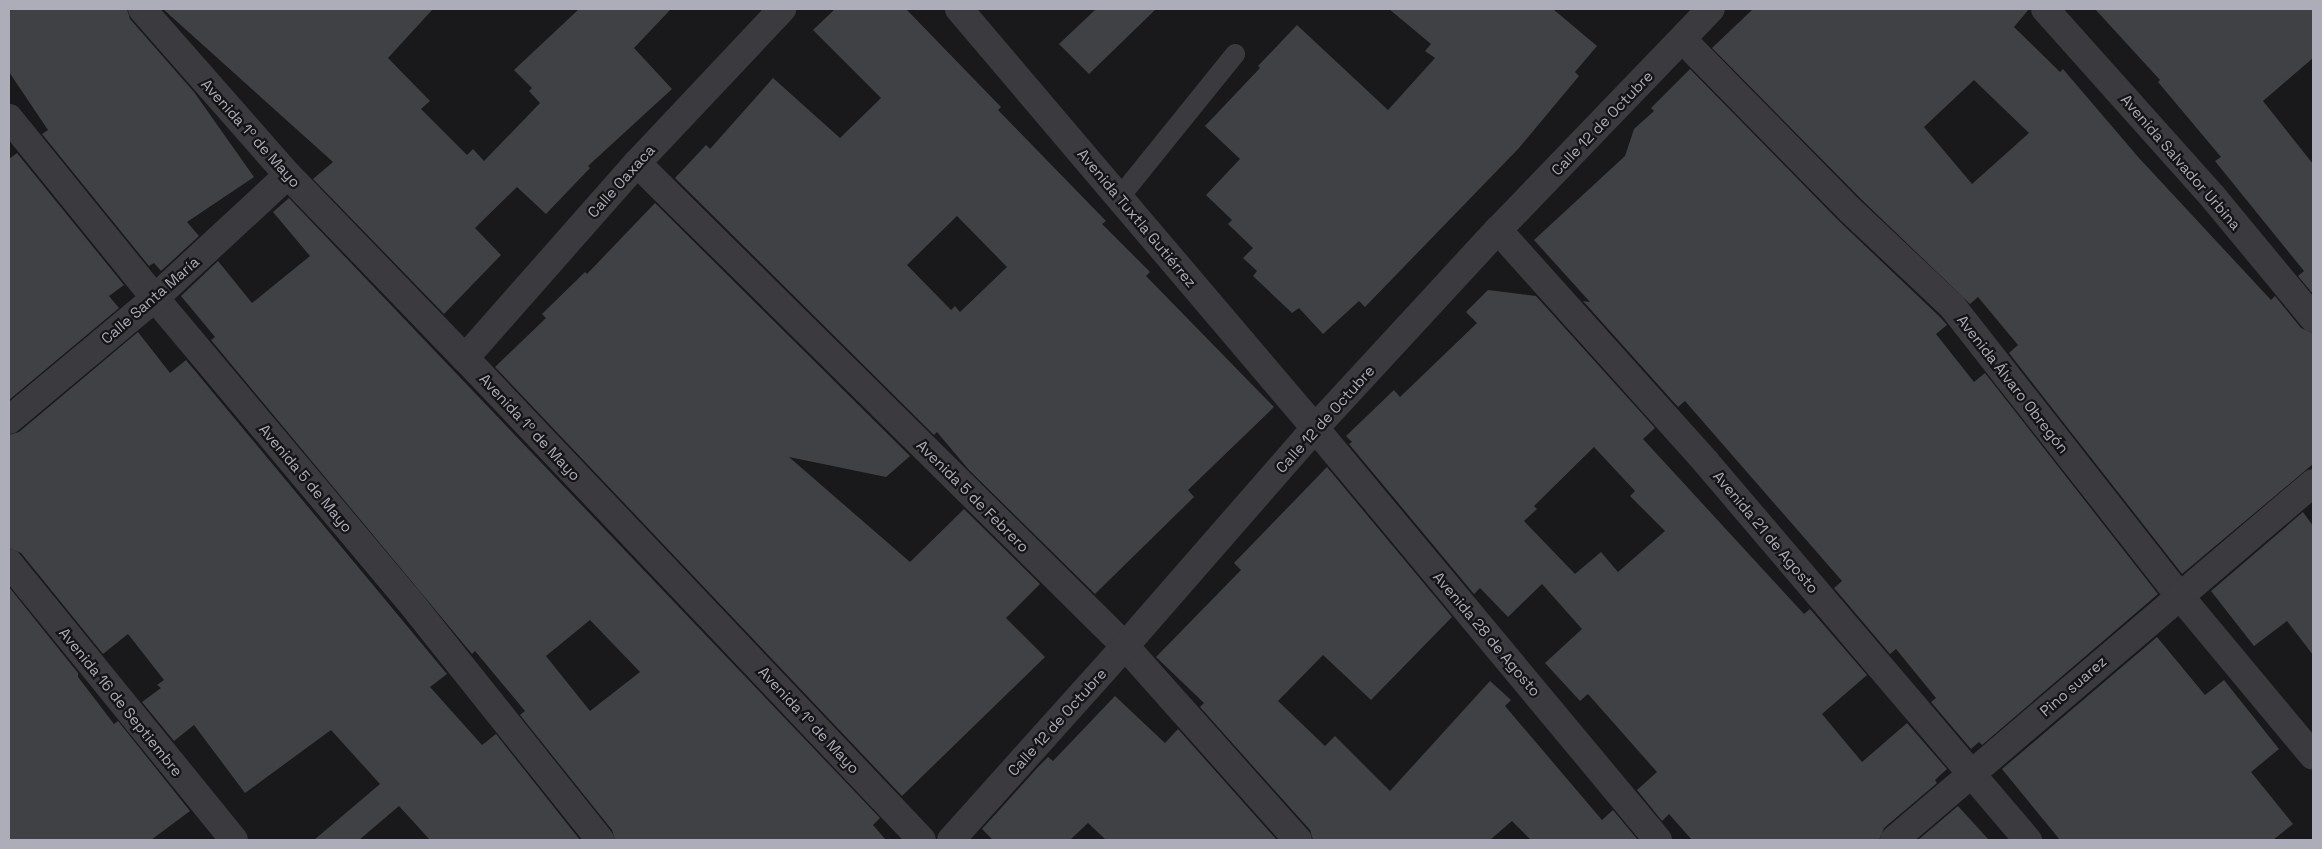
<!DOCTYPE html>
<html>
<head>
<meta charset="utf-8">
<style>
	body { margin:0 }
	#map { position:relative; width:2322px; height:849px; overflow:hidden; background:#19181a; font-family:"Space Grotesk",sans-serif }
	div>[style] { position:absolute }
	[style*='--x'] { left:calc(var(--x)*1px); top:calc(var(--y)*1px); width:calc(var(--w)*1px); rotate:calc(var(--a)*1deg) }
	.building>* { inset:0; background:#404144 }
	.lane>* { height:20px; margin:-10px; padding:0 10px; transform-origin:10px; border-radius:10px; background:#3a3a3f }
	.street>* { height:28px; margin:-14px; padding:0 14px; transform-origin:14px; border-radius:14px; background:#3a3a3f }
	span { translate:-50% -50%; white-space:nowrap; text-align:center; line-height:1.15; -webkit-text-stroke:4.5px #141315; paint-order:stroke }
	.street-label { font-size:15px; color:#acadb8 }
	.frame { position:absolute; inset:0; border:10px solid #acadb8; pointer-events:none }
</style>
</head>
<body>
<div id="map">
	<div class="building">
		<i style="clip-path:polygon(9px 9px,127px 9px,130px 19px,194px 92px,254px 177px,187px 222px,199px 236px,161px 271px,154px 263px,149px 266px,42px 134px,48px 130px,9px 72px)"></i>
		<i style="clip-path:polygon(163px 9px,433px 9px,388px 58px,430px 101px,421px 109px,467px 155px,473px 149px,484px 161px,540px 103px,529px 91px,532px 88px,514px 70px,579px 9px,671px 9px,634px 48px,672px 89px,588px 166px,590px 168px,546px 214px,517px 187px,475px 228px,501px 255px,444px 314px,313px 179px,333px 162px)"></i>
		<i style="clip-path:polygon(evenodd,835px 9px,906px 9px,1001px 107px,998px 110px,1106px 221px,1102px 224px,1150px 272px,1146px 276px,1274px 407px,1188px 490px,1194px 497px,1095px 594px,969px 470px,937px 432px,934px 435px,675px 178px,706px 145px,710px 149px,773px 78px,840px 138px,881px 98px,813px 30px,835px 9px,957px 216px,1007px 267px,960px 312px,955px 306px,951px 310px,907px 265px,957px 216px)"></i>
		<i style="clip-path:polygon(1096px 9px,1156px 9px,1089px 74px,1059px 44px)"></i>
		<i style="clip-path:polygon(1389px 9px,1553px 9px,1597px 46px,1575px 72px,1579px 76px,1519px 148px,1365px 307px,1359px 301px,1323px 334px,1299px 308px,1292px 313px,1253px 276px,1257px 271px,1243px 258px,1253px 248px,1228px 224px,1232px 220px,1206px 195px,1240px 159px,1205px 126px,1260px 68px,1258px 66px,1297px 25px,1388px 110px,1435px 58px,1425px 51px,1431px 44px)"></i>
		<i style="clip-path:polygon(evenodd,1753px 9px,2029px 9px,2014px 27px,2060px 72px,2063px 69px,2139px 158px,2271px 300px,2275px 296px,2301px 328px,2313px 333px,2313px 464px,2182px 574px,2009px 353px,2018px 345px,1978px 297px,1970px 304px,1861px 199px,1712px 48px,1753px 9px,1974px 80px,2029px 133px,1972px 184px,1924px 127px,1974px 80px)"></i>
		<i style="clip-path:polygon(2095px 9px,2313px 9px,2313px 58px,2263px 101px,2313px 164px,2313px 294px,2298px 276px,2304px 271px,2219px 166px,2215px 161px,2221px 157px,2158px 82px,2160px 80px)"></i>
		<i style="clip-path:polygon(1690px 69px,1839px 221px,1940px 317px,1947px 325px,1936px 334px,1974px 382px,1985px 373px,2158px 594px,1982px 745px,1979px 742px,1971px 749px,1931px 702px,1936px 698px,1896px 649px,1890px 654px,1834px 588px,1842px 581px,1685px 401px,1678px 407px,1583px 301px,1590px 302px,1534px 240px,1625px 156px,1634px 129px,1654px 111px,1651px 108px)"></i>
		<i style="clip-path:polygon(17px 153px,124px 285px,109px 296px,119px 308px,9px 400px,9px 159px)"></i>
		<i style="clip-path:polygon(evenodd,289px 198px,880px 818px,873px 825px,886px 840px,615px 840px,612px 830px,520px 715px,525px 711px,475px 651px,472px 654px,211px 340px,215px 337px,181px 296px,218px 261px,252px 303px,310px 256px,273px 212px,289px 198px,590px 620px,640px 672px,590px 711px,546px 656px,590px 620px)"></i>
		<i style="clip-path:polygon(655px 203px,910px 456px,886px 477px,789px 457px,910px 562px,964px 509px,1040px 584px,1006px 618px,1045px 657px,902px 796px,495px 367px,546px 318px,542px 314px,585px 272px,587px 274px)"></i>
		<i style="clip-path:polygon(evenodd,1488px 290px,1536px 296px,1655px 428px,1643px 439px,1804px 614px,1810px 609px,1867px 675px,1822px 714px,1862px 762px,1907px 723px,1947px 769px,1935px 780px,1937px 783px,1884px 828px,1879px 840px,1692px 840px,1669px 814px,1662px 821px,1637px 790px,1657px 772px,1588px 694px,1580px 701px,1545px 663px,1582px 629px,1542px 584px,1508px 617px,1480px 588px,1474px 594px,1349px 444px,1352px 442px,1346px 436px,1394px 390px,1400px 397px,1477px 323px,1466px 312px,1488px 290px,1594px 447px,1635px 491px,1630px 496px,1665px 531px,1618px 572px,1601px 552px,1575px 574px,1524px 521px,1537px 509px,1534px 506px,1594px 447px)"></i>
		<i style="clip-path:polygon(138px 332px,170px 373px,186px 360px,447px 674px,430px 687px,482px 745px,496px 734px,580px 840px,430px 840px,399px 806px,359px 840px,314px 840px,380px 784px,331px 730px,245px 793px,194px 725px,174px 741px,142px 702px,161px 688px,157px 685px,164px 680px,128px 634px,103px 654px,21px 553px,9px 548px,9px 435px,19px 432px)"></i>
		<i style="clip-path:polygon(1327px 467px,1452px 617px,1371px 700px,1323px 655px,1278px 701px,1325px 746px,1335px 736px,1390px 791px,1490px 681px,1511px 700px,1505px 706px,1602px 820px,1613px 810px,1638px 840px,1531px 840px,1512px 821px,1490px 840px,1313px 840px,1310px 830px,1200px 707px,1204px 703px,1156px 657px,1241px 570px,1234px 563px)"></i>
		<i style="clip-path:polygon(2303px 512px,2313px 526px,2313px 655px,2287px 621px,2254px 646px,2211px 591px)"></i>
		<i style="clip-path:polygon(9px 587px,78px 673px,78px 677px,114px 724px,118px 721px,190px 811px,151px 840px,9px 840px)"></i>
		<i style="clip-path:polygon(2157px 637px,2205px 695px,2224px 680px,2279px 749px,2251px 772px,2293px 824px,2273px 840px,2060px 840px,2002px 769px)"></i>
		<i style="clip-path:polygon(1115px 696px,1165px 743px,1178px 729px,1277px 840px,1106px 840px,1088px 823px,1070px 840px,993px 840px,982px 829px,1039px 766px,1048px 757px,1053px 761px)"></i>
		<i style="clip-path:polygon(1958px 806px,1989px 840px,1918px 840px)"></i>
	</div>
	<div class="lane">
		<i style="--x:1119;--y:198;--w:185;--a:-51.1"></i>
	</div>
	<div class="street">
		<i style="--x:142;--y:9;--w:221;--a:48.7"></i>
		<i style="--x:288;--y:175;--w:255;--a:46"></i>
		<i style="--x:465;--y:358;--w:664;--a:46.53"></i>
		<i style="--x:959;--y:9;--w:550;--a:49.65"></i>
		<i style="--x:1315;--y:428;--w:536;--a:50.22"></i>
		<i style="--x:2045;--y:9;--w:252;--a:48.2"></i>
		<i style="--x:2213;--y:197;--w:157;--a:50.4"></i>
		<i style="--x:1683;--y:40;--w:238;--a:45.5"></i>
		<i style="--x:1850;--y:210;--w:140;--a:43.3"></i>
		<i style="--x:1952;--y:306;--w:367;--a:51.9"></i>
		<i style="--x:2179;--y:595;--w:209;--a:50.2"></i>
		<i style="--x:9;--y:118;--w:232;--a:51"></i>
		<i style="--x:155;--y:298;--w:392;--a:50"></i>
		<i style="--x:407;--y:598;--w:310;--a:51.4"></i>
		<i style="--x:637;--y:163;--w:687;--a:44.7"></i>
		<i style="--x:1125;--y:646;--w:260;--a:48.3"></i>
		<i style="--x:1498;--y:230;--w:312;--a:48.1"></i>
		<i style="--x:1706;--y:462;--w:497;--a:49.6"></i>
		<i style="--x:465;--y:358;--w:260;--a:-48.6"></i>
		<i style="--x:637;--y:163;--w:212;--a:-46.7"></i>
		<i style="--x:9;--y:420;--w:190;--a:-39.9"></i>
		<i style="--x:155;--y:298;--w:181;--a:-42.8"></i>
		<i style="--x:9;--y:563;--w:357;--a:50.9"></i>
		<i style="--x:951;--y:840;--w:261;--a:-48.1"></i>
		<i style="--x:1125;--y:646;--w:289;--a:-48.9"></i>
		<i style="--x:1315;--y:428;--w:270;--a:-47.3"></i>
		<i style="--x:1498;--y:230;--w:307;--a:-46.1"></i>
		<i style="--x:1894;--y:840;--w:550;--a:-40.43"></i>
	</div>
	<div class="street-label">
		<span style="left:1602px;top:123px;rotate:-46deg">Calle 12 de Octubre</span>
		<span style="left:251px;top:133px;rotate:48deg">Avenida 1º de Mayo</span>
		<span style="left:2181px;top:162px;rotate:49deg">Avenida Salvador Urbina</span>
		<span style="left:621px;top:181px;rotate:-48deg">Calle Oaxaca</span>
		<span style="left:1137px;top:218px;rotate:50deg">Avenida Tuxtla Gutiérrez</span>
		<span style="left:150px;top:300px;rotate:-41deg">Calle Santa María</span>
		<span style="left:2013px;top:384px;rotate:52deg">Avenida Álvaro Obregón</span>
		<span style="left:1325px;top:419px;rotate:-48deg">Calle 12 de Octubre</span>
		<span style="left:530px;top:427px;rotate:47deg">Avenida 1º de Mayo</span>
		<span style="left:306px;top:478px;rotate:50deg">Avenida 5 de Mayo</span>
		<span style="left:973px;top:496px;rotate:45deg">Avenida 5 de Febrero</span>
		<span style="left:1766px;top:532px;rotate:50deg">Avenida 21 de Agosto</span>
		<span style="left:1487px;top:634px;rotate:50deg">Avenida 28 de Agosto</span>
		<span style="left:2073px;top:686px;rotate:-41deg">Pino suarez</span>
		<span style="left:121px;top:702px;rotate:51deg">Avenida 16 de Septiembre</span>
		<span style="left:809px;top:720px;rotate:47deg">Avenida 1º de Mayo</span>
		<span style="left:1057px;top:722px;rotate:-48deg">Calle 12 de Octubre</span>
	</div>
	<div class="frame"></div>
</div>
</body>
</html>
